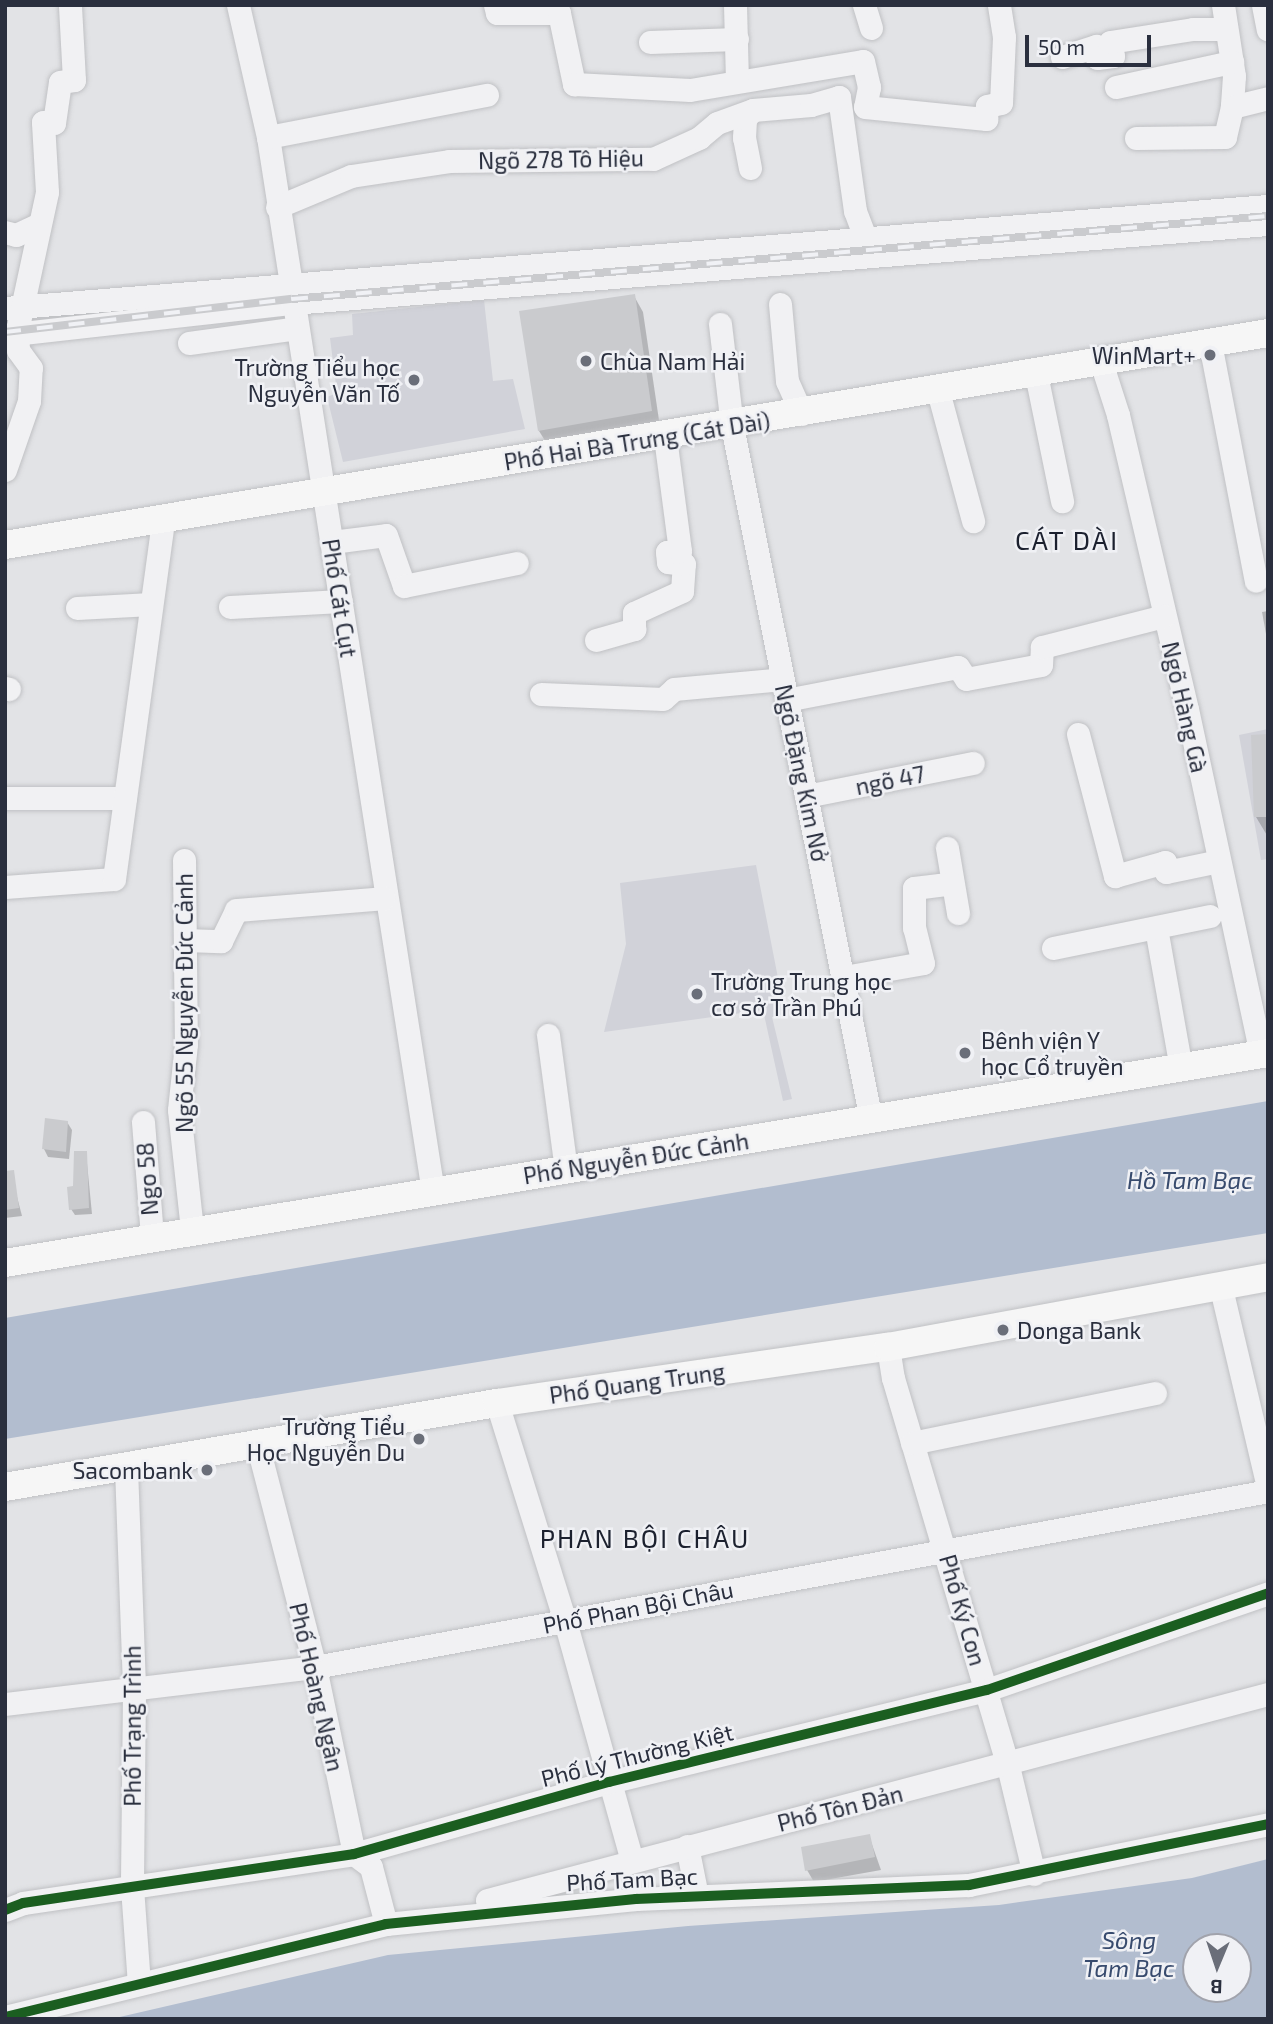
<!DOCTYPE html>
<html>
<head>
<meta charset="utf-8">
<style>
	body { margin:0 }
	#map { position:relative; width:1273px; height:2024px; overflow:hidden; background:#e2e3e6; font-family:"Exo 2",sans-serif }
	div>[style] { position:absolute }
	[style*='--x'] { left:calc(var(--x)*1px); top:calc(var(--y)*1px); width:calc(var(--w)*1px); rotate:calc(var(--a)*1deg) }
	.built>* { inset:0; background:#d1d2d9 }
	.water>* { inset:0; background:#b2bdcf }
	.shadow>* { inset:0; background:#0003 }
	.building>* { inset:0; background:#cacbce }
	.roads { filter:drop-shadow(0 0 2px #c0c1c4) drop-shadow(0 0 2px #c0c1c4) }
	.minor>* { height:23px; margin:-11.5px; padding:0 11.5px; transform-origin:11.5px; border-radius:11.5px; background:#f1f1f3 }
	.major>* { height:28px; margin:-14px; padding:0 14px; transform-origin:14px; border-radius:14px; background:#f6f6f6 }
	.rail>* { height:8px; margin-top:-4px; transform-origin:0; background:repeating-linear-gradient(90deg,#f0f1f5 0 16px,#cacbce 0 32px); box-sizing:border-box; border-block:2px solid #cacbce }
	.cycleway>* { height:10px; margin:-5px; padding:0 5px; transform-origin:5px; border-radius:5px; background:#1b5e20 }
	.dots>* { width:19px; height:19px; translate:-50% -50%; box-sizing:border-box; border:4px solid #f0f1f5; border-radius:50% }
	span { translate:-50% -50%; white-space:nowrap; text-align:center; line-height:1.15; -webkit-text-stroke:5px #f0f1f5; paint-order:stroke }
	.street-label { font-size:23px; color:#2a2f3e }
	.poi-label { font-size:23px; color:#2a2f3e }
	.right { translate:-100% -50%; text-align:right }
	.left { translate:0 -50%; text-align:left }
	.water-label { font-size:24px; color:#384b6e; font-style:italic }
	.quarter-label { font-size:26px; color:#1c212f; letter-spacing:2px }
	.frame { position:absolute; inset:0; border:7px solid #2a2f3e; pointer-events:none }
	.north { position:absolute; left:1182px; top:1933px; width:70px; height:70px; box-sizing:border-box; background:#f0f1f5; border:2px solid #a1a3ac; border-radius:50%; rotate:182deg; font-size:19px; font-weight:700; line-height:28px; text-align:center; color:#2a2f3e }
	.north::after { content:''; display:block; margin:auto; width:24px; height:32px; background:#6a6e79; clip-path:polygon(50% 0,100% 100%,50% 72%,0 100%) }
	.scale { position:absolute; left:1025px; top:35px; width:126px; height:32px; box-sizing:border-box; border:4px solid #2a2f3e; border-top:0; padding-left:9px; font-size:21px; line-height:24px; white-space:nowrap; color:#2a2f3e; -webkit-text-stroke:5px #f0f1f5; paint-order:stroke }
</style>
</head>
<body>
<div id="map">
	<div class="built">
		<i style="clip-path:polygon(484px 300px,493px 381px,513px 379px,525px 429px,343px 462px,327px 397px,337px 393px,330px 338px,353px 335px,352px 314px)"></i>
		<i style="clip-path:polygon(1268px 729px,1268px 859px,1261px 860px,1239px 735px)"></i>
		<i style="clip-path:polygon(756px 865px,785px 1014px,772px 1017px,792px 1099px,783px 1101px,763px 1010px,604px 1032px,626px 944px,620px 883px)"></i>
	</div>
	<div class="water">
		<i style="clip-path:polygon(1268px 1101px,1268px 1233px,5px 1439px,5px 1318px)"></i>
		<i style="clip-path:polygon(evenodd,1268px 1859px,1268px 2019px,111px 2019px,388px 1955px,688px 1926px,999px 1905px,1192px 1878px,1268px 1859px,1196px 1947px,1238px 1947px,1238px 1989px,1196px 1989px,1196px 1947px)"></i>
	</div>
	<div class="shadow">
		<i style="clip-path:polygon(634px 296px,643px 312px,660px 427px,549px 447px,539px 431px)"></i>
		<i style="clip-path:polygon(1268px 611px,1268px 645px,1262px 612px)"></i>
		<i style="clip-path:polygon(1268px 736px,1268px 837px,1256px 817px)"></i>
		<i style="clip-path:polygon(67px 1122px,72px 1130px,69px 1159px,48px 1157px,44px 1149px)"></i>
		<i style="clip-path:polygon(86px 1153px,92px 1214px,75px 1215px,71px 1209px,74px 1188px)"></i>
		<i style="clip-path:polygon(15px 1189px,22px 1216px,5px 1218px,5px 1191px)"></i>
		<i style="clip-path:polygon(869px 1836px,881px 1870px,814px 1882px,807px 1870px)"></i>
	</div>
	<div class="building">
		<i style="clip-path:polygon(635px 294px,652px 411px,538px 431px,519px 311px)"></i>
		<i style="clip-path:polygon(1268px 734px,1268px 817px,1254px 817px,1251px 735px)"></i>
		<i style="clip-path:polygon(45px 1118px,68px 1121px,66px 1152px,42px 1149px)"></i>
		<i style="clip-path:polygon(74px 1151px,87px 1151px,89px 1208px,69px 1210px,67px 1187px,73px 1186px)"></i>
		<i style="clip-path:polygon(14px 1170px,19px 1208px,5px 1210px,5px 1171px)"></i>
		<i style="clip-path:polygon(870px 1834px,875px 1857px,805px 1871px,801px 1847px)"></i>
	</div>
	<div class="roads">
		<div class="minor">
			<i style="--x:238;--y:5;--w:135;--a:77.2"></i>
			<i style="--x:268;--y:137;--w:1068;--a:81.11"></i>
			<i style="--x:495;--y:5;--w:8;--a:76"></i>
			<i style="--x:497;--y:13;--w:62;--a:0"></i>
			<i style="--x:559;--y:13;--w:73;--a:78.1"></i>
			<i style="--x:574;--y:84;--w:116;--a:3"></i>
			<i style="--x:690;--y:90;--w:175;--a:-9.5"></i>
			<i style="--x:863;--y:61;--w:27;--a:77"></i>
			<i style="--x:869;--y:87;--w:20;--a:101"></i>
			<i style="--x:865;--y:107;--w:122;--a:5.7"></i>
			<i style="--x:986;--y:119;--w:13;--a:-86"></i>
			<i style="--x:987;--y:106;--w:14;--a:-12"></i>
			<i style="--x:1001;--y:103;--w:66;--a:-87.4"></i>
			<i style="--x:1004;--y:37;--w:32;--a:-99"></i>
			<i style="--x:735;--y:5;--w:76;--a:88.5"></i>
			<i style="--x:864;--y:5;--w:24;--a:73"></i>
			<i style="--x:1223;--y:5;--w:72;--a:81.2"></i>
			<i style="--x:1234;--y:76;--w:31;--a:94"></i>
			<i style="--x:1263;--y:5;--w:25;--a:79"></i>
			<i style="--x:650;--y:42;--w:87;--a:-2"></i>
			<i style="--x:1062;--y:57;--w:36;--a:-18"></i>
			<i style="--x:1096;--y:46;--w:12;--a:85"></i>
			<i style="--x:1097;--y:58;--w:16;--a:-7"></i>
			<i style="--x:1113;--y:56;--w:14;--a:-102"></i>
			<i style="--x:1110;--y:42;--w:84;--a:-8.9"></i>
			<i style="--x:1193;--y:29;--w:33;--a:0"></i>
			<i style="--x:1116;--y:87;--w:119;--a:-12.2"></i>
			<i style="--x:839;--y:97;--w:115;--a:82"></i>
			<i style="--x:855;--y:211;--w:30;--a:69"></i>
			<i style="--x:268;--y:137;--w:223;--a:-10.9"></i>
			<i style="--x:1136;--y:138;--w:89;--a:-0.6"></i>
			<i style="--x:1225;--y:137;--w:31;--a:-77"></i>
			<i style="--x:1232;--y:107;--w:37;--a:-14"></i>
			<i style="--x:750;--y:168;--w:31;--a:-101"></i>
			<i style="--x:744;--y:138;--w:20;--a:-87"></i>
			<i style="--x:745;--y:118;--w:11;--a:-45"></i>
			<i style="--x:277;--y:207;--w:80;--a:-22.7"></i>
			<i style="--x:351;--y:176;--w:99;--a:-8.7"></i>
			<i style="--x:449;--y:161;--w:204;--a:-0.6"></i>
			<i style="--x:653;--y:159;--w:51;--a:-24.5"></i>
			<i style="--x:699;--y:138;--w:23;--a:-40"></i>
			<i style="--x:717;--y:123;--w:38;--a:-20"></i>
			<i style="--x:753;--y:110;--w:58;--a:-4.9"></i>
			<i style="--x:811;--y:105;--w:29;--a:-16"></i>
			<i style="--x:5;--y:232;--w:11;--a:15"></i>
			<i style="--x:16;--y:235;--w:26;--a:-25"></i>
			<i style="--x:780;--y:304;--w:77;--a:84.8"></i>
			<i style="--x:787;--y:381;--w:36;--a:66"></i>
			<i style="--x:5;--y:308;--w:1267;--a:-4.62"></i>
			<i style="--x:720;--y:324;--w:103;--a:83.3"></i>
			<i style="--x:732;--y:426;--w:708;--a:78.67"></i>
			<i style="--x:5;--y:335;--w:289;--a:-6.4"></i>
			<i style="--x:292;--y:303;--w:979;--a:-4.63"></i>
			<i style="--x:189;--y:343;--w:109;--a:-7.9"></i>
			<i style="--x:1210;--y:343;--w:242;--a:79.1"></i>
			<i style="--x:1101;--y:362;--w:56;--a:72.2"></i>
			<i style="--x:1118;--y:415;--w:302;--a:76.8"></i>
			<i style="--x:1187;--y:709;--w:353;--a:77.9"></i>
			<i style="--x:1036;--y:374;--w:130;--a:78.4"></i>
			<i style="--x:938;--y:391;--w:135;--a:74.9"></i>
			<i style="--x:5;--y:470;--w:73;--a:-70.8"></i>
			<i style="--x:29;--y:401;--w:33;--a:-87"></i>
			<i style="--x:31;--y:368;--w:22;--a:-126"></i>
			<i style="--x:18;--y:350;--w:19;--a:-93"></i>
			<i style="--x:17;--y:331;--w:142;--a:-77.8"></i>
			<i style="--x:47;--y:192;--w:70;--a:-93.3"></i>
			<i style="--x:43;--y:122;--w:11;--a:5"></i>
			<i style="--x:54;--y:123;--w:41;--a:-81.7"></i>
			<i style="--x:60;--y:82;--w:14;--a:-8"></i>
			<i style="--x:74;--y:80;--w:75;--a:-93.1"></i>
			<i style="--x:332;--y:542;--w:54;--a:-7.4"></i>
			<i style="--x:386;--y:535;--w:54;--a:70.6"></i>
			<i style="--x:404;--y:586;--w:115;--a:-11.5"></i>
			<i style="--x:230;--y:607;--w:111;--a:-3.1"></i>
			<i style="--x:77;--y:608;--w:74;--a:-3.1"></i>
			<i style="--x:596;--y:640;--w:40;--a:-16"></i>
			<i style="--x:634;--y:629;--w:16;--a:-90"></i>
			<i style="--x:634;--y:613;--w:53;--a:-24.6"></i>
			<i style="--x:682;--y:591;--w:27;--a:-86"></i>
			<i style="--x:684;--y:564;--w:16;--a:-173"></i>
			<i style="--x:668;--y:562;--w:10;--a:-96"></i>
			<i style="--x:667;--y:552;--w:13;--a:-4"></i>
			<i style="--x:680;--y:551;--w:115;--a:-97.5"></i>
			<i style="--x:5;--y:688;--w:4;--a:14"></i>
			<i style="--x:541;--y:694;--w:122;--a:2.3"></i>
			<i style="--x:663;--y:699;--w:15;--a:-42"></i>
			<i style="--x:674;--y:689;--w:109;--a:-5.2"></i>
			<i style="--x:786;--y:700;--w:175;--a:-10.9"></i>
			<i style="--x:958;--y:667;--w:14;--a:56"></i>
			<i style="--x:966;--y:679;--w:76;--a:-10.6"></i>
			<i style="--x:1041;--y:665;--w:18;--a:-87"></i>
			<i style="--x:1042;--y:647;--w:126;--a:-14.3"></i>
			<i style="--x:1078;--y:734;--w:147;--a:75.4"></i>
			<i style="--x:1115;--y:876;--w:52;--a:-15.6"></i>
			<i style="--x:1165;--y:862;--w:10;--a:84"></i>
			<i style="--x:1166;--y:872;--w:54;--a:-11.7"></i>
			<i style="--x:806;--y:796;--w:170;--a:-11.2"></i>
			<i style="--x:5;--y:798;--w:120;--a:0"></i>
			<i style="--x:947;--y:848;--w:66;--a:80.4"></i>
			<i style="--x:184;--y:860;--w:184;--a:89.4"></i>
			<i style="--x:186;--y:1044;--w:66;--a:96.1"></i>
			<i style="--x:179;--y:1110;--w:120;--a:83.8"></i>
			<i style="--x:5;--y:887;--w:109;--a:-4.2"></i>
			<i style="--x:114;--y:879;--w:363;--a:-82.2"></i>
			<i style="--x:1156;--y:928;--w:142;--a:79.9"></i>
			<i style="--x:185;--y:940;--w:36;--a:2"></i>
			<i style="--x:221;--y:941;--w:34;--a:-64"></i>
			<i style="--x:236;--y:910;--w:148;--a:-4.6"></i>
			<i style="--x:1053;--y:948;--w:160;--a:-11.5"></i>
			<i style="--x:844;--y:977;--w:80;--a:-10"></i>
			<i style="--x:923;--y:963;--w:36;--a:-104"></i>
			<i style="--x:914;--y:928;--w:40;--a:-90"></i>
			<i style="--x:914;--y:888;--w:38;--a:-7"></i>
			<i style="--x:548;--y:1035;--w:136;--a:82.4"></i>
			<i style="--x:143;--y:1122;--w:115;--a:85.5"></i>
			<i style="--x:1220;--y:1284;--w:209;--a:76.7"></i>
			<i style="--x:888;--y:1347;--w:31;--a:81"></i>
			<i style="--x:893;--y:1378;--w:405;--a:73.5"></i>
			<i style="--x:1008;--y:1766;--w:111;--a:76.5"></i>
			<i style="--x:497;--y:1403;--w:228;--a:72.7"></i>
			<i style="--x:565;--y:1621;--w:249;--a:74.4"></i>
			<i style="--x:257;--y:1443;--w:231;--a:75.5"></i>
			<i style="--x:315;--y:1667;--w:191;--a:78.2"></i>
			<i style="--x:354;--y:1854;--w:21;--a:37"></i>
			<i style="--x:371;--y:1867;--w:59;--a:75.3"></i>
			<i style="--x:912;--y:1443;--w:248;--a:-11.6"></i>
			<i style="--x:126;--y:1468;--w:223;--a:87.9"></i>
			<i style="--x:134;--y:1691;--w:196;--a:90.6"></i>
			<i style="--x:132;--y:1887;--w:97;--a:85.9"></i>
			<i style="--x:5;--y:1704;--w:312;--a:-6.8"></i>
			<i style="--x:315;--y:1667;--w:969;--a:-10.46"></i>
			<i style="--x:687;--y:1846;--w:51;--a:78.7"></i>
			<i style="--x:487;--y:1900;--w:808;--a:-14.78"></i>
			<i style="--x:5;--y:1910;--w:19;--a:-21"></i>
			<i style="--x:23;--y:1903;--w:335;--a:-8.4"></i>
			<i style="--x:354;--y:1854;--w:265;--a:-15.8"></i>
			<i style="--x:609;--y:1782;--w:389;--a:-13.7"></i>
			<i style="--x:987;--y:1690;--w:297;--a:-19"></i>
			<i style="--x:5;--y:2017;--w:392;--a:-13.7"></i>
			<i style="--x:386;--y:1924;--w:251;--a:-5.7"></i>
			<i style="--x:636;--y:1899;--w:333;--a:-2.4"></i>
			<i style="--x:969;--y:1885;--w:305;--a:-11.5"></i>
		</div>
		<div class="major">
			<i style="--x:5;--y:545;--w:1281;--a:-9.53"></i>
			<i style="--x:5;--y:1263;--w:1280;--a:-9.44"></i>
			<i style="--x:5;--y:1487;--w:499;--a:-9.7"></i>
			<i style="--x:497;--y:1403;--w:395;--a:-8.2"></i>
			<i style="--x:888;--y:1347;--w:386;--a:-10.4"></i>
		</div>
	</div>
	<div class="rail">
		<i style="--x:5;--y:332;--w:289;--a:-6.6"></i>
		<i style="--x:292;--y:299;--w:980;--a:-4.86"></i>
	</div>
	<div class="cycleway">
		<i style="--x:5;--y:1910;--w:19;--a:-21"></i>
		<i style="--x:23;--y:1903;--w:335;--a:-8.4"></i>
		<i style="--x:354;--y:1854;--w:265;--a:-15.8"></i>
		<i style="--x:609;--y:1782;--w:389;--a:-13.7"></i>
		<i style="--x:987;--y:1690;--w:297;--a:-19"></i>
		<i style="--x:5;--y:2017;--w:392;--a:-13.7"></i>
		<i style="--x:386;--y:1924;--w:251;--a:-5.7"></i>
		<i style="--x:636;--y:1899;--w:333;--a:-2.4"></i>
		<i style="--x:969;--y:1885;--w:305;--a:-11.5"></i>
	</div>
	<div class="dots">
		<i style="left:1210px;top:355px;background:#6a6e79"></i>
		<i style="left:586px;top:361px;background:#6a6e79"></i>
		<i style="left:414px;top:380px;background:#6a6e79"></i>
		<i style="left:697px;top:994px;background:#6a6e79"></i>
		<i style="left:965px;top:1053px;background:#6a6e79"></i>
		<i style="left:1003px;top:1330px;background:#6a6e79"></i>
		<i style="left:419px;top:1439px;background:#6a6e79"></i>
		<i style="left:207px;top:1470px;background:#6a6e79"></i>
	</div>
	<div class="street-label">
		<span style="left:561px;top:159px;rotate:-1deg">Ngõ 278 Tô Hiệu</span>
		<span style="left:637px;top:441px;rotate:-9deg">Phố Hai Bà Trưng (Cát Dài)</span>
		<span style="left:340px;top:598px;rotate:81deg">Phố Cát Cụt</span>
		<span style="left:1185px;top:707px;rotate:77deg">Ngõ Hàng Gà</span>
		<span style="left:802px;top:773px;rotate:78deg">Ngõ Đặng Kim Nở</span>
		<span style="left:890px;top:780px;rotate:-11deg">ngõ 47</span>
		<span style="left:184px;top:1003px;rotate:-90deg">Ngõ 55 Nguyễn Đức Cảnh</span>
		<span style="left:636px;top:1158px;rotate:-9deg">Phố Nguyễn Đức Cảnh</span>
		<span style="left:147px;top:1179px;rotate:-94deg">Ngo 58</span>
		<span style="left:637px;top:1383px;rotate:-8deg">Phố Quang Trung</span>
		<span style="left:638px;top:1607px;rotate:-11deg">Phố Phan Bội Châu</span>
		<span style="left:963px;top:1610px;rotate:74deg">Phố Ký Con</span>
		<span style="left:317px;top:1687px;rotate:77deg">Phố Hoàng Ngân</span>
		<span style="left:132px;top:1726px;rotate:-90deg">Phố Trạng Trình</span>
		<span style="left:637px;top:1755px;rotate:-14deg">Phố Lý Thường Kiệt</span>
		<span style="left:840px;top:1808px;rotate:-14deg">Phố Tôn Đản</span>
		<span style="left:632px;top:1879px;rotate:-3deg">Phố Tam Bạc</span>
	</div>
	<div class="poi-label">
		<span class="right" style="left:1196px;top:355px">WinMart+</span>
		<span class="left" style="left:600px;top:361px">Chùa Nam Hải</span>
		<span class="right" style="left:400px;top:380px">Trường Tiểu học<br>Nguyễn Văn Tố</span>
		<span class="left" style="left:711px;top:994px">Trường Trung học<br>cơ sở Trần Phú</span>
		<span class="left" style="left:981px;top:1053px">Bênh viện Y<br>học Cổ truyền</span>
		<span class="left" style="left:1017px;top:1330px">Donga Bank</span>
		<span class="right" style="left:405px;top:1439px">Trường Tiểu<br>Học Nguyễn Du</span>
		<span class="right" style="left:193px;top:1470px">Sacombank</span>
	</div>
	<div class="water-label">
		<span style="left:1190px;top:1180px">Hồ Tam Bạc</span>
		<span style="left:1129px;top:1954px">Sông<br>Tam Bạc</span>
	</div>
	<div class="quarter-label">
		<span style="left:1067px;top:540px">CÁT DÀI</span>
		<span style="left:645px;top:1538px">PHAN BỘI CHÂU</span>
	</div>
	<div class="frame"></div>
	<div class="north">B</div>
	<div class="scale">50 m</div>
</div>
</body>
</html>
